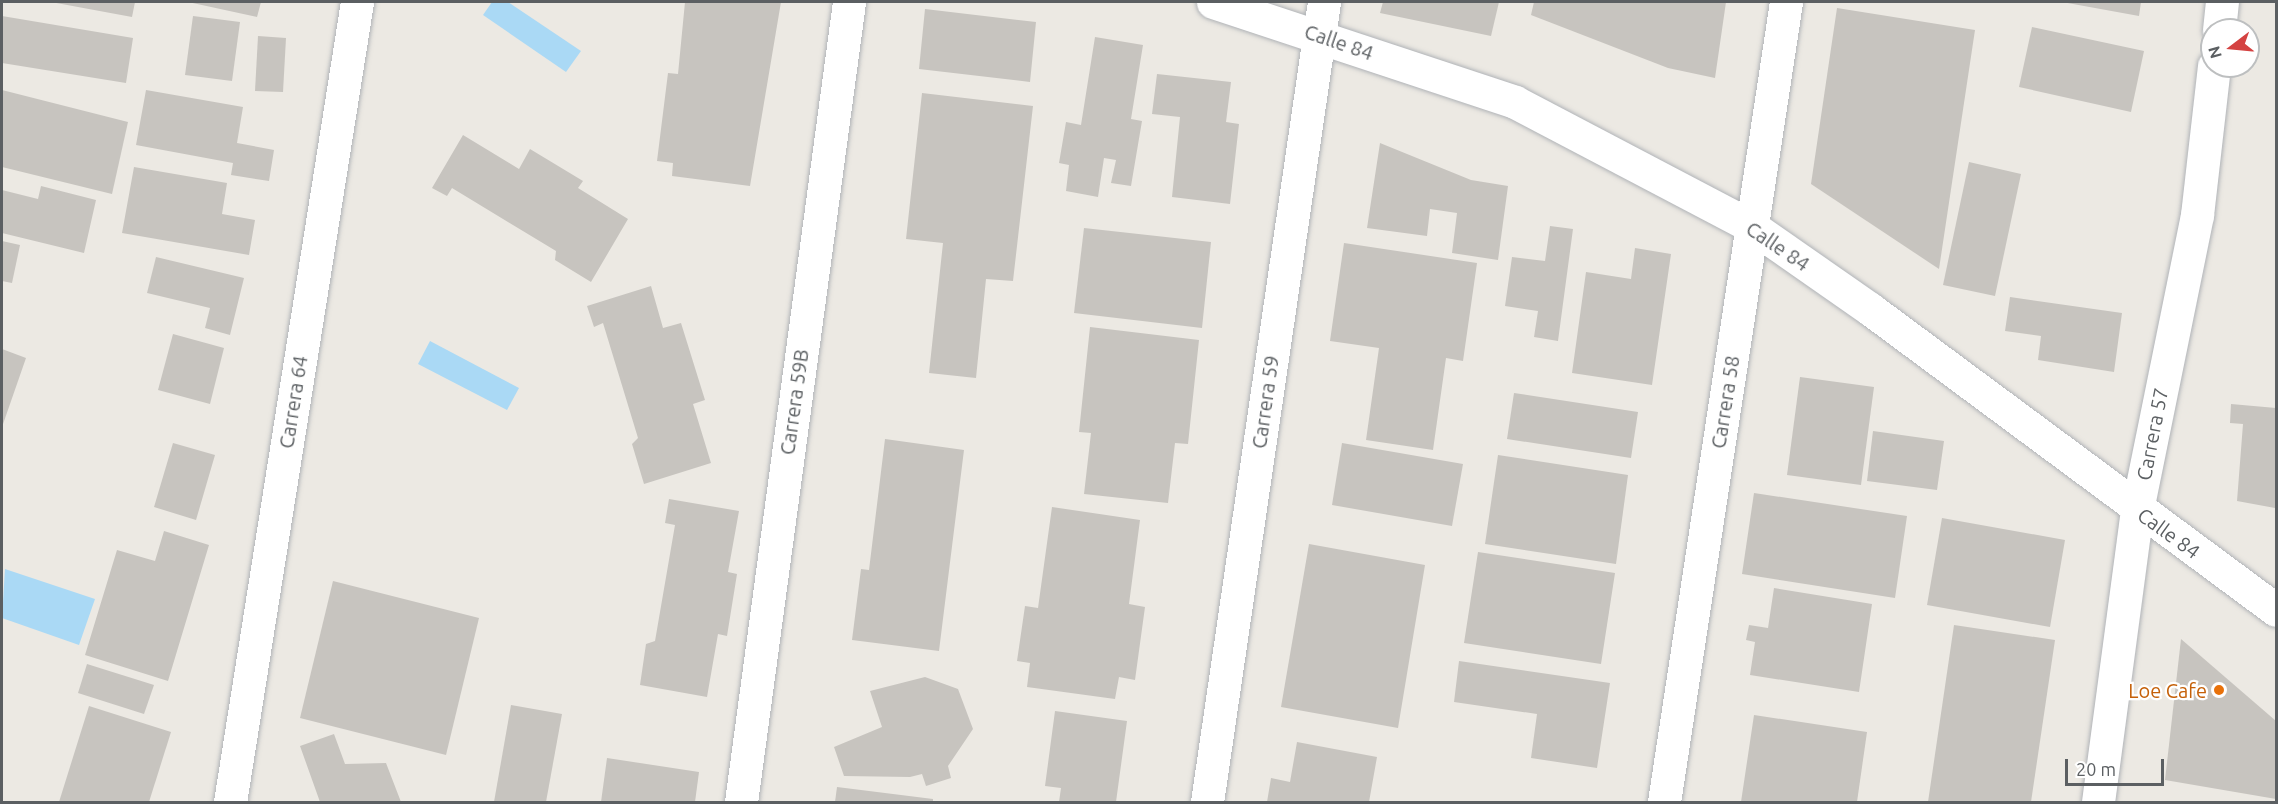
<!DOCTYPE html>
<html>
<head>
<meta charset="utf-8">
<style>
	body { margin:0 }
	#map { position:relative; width:2278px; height:804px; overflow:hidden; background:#ece9e3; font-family:Ubuntu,sans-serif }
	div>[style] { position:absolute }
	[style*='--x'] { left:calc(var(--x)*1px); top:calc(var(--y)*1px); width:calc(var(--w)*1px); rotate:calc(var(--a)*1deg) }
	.water>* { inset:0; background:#aad9f5 }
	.building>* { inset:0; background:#c7c4bf }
	.roads { filter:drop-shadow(0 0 2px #b0b3b7) drop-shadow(0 0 2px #b0b3b7) }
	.minor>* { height:33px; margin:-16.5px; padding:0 16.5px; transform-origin:16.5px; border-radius:16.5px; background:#fff }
	.dots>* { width:16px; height:16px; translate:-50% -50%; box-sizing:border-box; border:3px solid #fff; border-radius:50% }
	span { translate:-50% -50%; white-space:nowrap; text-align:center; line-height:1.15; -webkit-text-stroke:4.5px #fff; paint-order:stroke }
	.street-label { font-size:20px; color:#5b5f62 }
	.food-label { font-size:20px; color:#c56008 }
	.right { translate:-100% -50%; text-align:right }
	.frame { position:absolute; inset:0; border:3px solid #5b5f62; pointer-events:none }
	.north { position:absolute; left:2200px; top:18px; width:60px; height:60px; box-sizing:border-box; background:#fff; border:2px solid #bdbfc0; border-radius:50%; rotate:254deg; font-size:16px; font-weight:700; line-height:24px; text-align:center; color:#5b5f62 }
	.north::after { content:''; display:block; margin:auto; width:21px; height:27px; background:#d44241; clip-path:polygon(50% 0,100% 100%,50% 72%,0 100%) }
	.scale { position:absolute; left:2065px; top:759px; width:99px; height:27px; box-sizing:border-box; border:3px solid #5b5f62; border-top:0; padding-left:8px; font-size:18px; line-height:21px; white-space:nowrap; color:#5b5f62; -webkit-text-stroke:4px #fff; paint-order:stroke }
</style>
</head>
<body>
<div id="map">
	<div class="water">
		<i style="clip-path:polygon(492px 2px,508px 2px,581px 51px,566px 72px,483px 15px)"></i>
		<i style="clip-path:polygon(430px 341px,519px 388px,507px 410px,418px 364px)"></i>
		<i style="clip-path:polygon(5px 569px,95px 599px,79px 645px,2px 618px)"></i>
	</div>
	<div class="building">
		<i style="clip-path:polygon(51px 2px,135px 2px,132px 17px)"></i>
		<i style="clip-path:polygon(188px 2px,261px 2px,257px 17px)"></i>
		<i style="clip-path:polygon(685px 2px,781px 2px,750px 186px,672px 176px,673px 163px,657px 161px,668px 73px,678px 74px)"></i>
		<i style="clip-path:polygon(1383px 2px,1499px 2px,1491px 36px,1380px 13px)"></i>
		<i style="clip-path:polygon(1534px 2px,1726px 2px,1715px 78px,1668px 68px,1531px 15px)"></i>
		<i style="clip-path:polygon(2062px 2px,2141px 2px,2139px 16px)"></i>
		<i style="clip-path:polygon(1837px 8px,1975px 30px,1939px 269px,1811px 184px)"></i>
		<i style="clip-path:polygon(925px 9px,1036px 22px,1030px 82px,919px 69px)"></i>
		<i style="clip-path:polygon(2px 16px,133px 38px,126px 83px,2px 63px)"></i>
		<i style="clip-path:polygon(193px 16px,240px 22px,232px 81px,185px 75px)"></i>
		<i style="clip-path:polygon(2032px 27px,2144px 51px,2131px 112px,2019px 87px)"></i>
		<i style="clip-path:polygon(258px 36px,286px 38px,283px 92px,255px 91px)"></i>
		<i style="clip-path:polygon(1095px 37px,1143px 45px,1131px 119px,1142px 121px,1131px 186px,1111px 183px,1116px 160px,1104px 158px,1098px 197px,1066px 191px,1069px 165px,1059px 163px,1066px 122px,1081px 125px)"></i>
		<i style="clip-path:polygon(1157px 74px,1231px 82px,1226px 122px,1239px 124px,1230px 204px,1172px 197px,1180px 117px,1152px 114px)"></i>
		<i style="clip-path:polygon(2px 90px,128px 122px,112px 194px,2px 167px)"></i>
		<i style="clip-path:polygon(146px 90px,243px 107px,237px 143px,274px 150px,269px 181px,231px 175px,233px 163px,136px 145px)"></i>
		<i style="clip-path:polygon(922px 93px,1033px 106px,1013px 281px,986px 279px,976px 378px,929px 373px,943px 243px,906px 239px)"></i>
		<i style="clip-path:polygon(463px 135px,519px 169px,530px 149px,583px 181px,578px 188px,628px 219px,591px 282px,555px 260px,556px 251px,452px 188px,447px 196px,432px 188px)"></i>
		<i style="clip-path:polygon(1380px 143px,1471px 180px,1508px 186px,1498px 260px,1452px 253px,1457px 213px,1430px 209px,1427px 236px,1367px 228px)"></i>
		<i style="clip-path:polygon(1969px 162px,2021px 174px,1995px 296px,1943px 285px)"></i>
		<i style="clip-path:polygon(134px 167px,227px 183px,222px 214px,255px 220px,249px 255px,122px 233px)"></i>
		<i style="clip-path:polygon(41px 186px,96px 200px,84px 253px,2px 233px,2px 190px,38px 199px)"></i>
		<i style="clip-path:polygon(1550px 226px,1573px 229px,1558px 341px,1534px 337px,1538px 311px,1505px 306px,1512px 257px,1545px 261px)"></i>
		<i style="clip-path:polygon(1084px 228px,1211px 242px,1202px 328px,1074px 313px)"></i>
		<i style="clip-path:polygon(2px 241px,20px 245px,12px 283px,2px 281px)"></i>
		<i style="clip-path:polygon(1344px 243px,1477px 263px,1463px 361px,1446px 358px,1433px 450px,1366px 440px,1379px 348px,1330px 341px)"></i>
		<i style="clip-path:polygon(1635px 248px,1671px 254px,1652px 385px,1572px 373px,1586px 272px,1631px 279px)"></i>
		<i style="clip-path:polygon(156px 257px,244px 278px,230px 335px,205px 328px,210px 308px,147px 293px)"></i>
		<i style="clip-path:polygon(651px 286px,663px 328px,681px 323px,705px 400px,693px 404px,711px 463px,644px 484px,632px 444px,638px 438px,603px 323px,594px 327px,587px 306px)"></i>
		<i style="clip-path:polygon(2010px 297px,2122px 313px,2114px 372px,2038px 360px,2041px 336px,2005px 331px)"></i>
		<i style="clip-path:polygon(1090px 327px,1199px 340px,1188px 444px,1175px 443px,1168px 503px,1084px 494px,1091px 433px,1079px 432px)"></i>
		<i style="clip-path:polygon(173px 334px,224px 348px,210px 404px,158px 390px)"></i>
		<i style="clip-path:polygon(2px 349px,26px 358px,2px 427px)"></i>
		<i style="clip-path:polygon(1800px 377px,1874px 387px,1861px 485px,1787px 475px)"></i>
		<i style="clip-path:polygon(1514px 393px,1638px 412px,1631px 458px,1507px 439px)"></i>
		<i style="clip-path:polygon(2231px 404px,2276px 408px,2275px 508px,2237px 501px,2243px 424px,2230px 423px)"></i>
		<i style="clip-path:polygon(1873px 431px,1944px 441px,1937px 490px,1867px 481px)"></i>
		<i style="clip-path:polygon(885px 439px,964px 450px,939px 651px,852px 640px,861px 569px,869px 570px)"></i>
		<i style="clip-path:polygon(173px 443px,215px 455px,196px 520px,154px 507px)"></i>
		<i style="clip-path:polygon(1342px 443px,1463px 464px,1452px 526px,1332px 505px)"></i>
		<i style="clip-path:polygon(1498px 455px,1628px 475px,1616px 564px,1485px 544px)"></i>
		<i style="clip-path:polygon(1754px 493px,1907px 516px,1895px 598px,1742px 574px)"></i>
		<i style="clip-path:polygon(669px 499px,739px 511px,728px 572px,737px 574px,727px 636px,718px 634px,707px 697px,640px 685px,646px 644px,655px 641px,675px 525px,665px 523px)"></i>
		<i style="clip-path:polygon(1052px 507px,1140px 520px,1129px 604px,1145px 607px,1135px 680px,1119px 677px,1115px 699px,1027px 687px,1030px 663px,1017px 661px,1025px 606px,1038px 608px)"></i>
		<i style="clip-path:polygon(1942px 518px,2065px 540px,2050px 627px,1927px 605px)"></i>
		<i style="clip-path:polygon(164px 531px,209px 545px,168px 681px,85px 655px,117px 550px,155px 561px)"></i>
		<i style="clip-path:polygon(1309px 544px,1425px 565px,1398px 728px,1281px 707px)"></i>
		<i style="clip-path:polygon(1478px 552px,1615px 573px,1601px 664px,1464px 643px)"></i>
		<i style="clip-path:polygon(333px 581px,479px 618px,446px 755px,300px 718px)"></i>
		<i style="clip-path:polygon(1774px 588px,1872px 604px,1859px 692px,1750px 675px,1755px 642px,1746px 640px,1749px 625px,1768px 628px)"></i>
		<i style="clip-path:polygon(1954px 625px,2055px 640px,2031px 802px,1928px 802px)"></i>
		<i style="clip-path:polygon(2181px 639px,2276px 721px,2276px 799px,2165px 780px)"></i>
		<i style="clip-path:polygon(1459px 661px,1610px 683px,1597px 768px,1531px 758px,1537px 714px,1454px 702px)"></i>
		<i style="clip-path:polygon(87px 664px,154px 685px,144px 714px,78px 693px)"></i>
		<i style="clip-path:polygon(925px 677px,958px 689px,973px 729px,948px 766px,951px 778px,926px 786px,922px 774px,910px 777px,844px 776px,834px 747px,882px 727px,870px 691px)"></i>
		<i style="clip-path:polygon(511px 705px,562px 714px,546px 802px,494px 802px)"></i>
		<i style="clip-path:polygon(89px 706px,171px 732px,149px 802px,59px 802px)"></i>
		<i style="clip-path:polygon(1055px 711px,1127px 721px,1116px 802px,1059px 802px,1061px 788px,1045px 786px)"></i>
		<i style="clip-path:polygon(1754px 715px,1867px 732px,1857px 802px,1741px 802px)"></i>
		<i style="clip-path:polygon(334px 734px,345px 764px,386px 763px,401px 802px,320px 802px,300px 746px)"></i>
		<i style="clip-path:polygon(1297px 742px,1377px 757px,1369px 802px,1267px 802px,1271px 778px,1290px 782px)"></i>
		<i style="clip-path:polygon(607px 758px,699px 772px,695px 802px,601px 802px)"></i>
		<i style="clip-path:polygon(837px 787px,933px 799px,933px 802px,835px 802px)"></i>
	</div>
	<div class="roads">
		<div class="minor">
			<i style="--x:1213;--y:2;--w:318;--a:18.3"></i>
			<i style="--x:1515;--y:102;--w:267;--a:27.7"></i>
			<i style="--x:1751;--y:226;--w:145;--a:34.9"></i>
			<i style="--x:1870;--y:309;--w:505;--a:36.55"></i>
			<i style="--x:2219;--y:30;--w:28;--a:-84"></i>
			<i style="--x:230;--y:802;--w:810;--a:-80.98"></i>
			<i style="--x:741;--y:802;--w:807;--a:-82.31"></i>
			<i style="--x:1207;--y:802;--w:809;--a:-81.68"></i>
			<i style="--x:1664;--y:802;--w:809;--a:-81.33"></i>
			<i style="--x:2098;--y:802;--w:295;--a:-82.4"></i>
			<i style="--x:2137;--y:510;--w:301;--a:-78.5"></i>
			<i style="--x:2197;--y:215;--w:150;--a:-83.5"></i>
		</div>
	</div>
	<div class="dots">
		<i style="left:2219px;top:690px;background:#e8710a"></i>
	</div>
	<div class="street-label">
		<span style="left:1339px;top:42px;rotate:19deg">Calle 84</span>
		<span style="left:1778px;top:246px;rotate:34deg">Calle 84</span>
		<span style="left:293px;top:402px;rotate:-81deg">Carrera 64</span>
		<span style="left:794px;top:402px;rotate:-82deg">Carrera 59B</span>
		<span style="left:1265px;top:402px;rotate:-82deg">Carrera 59</span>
		<span style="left:1725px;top:402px;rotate:-81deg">Carrera 58</span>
		<span style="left:2152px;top:434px;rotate:-79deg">Carrera 57</span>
		<span style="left:2169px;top:533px;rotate:36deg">Calle 84</span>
	</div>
	<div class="food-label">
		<span class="right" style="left:2207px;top:690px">Loe Cafe</span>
	</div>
	<div class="frame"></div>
	<div class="north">N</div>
	<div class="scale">20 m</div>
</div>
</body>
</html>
